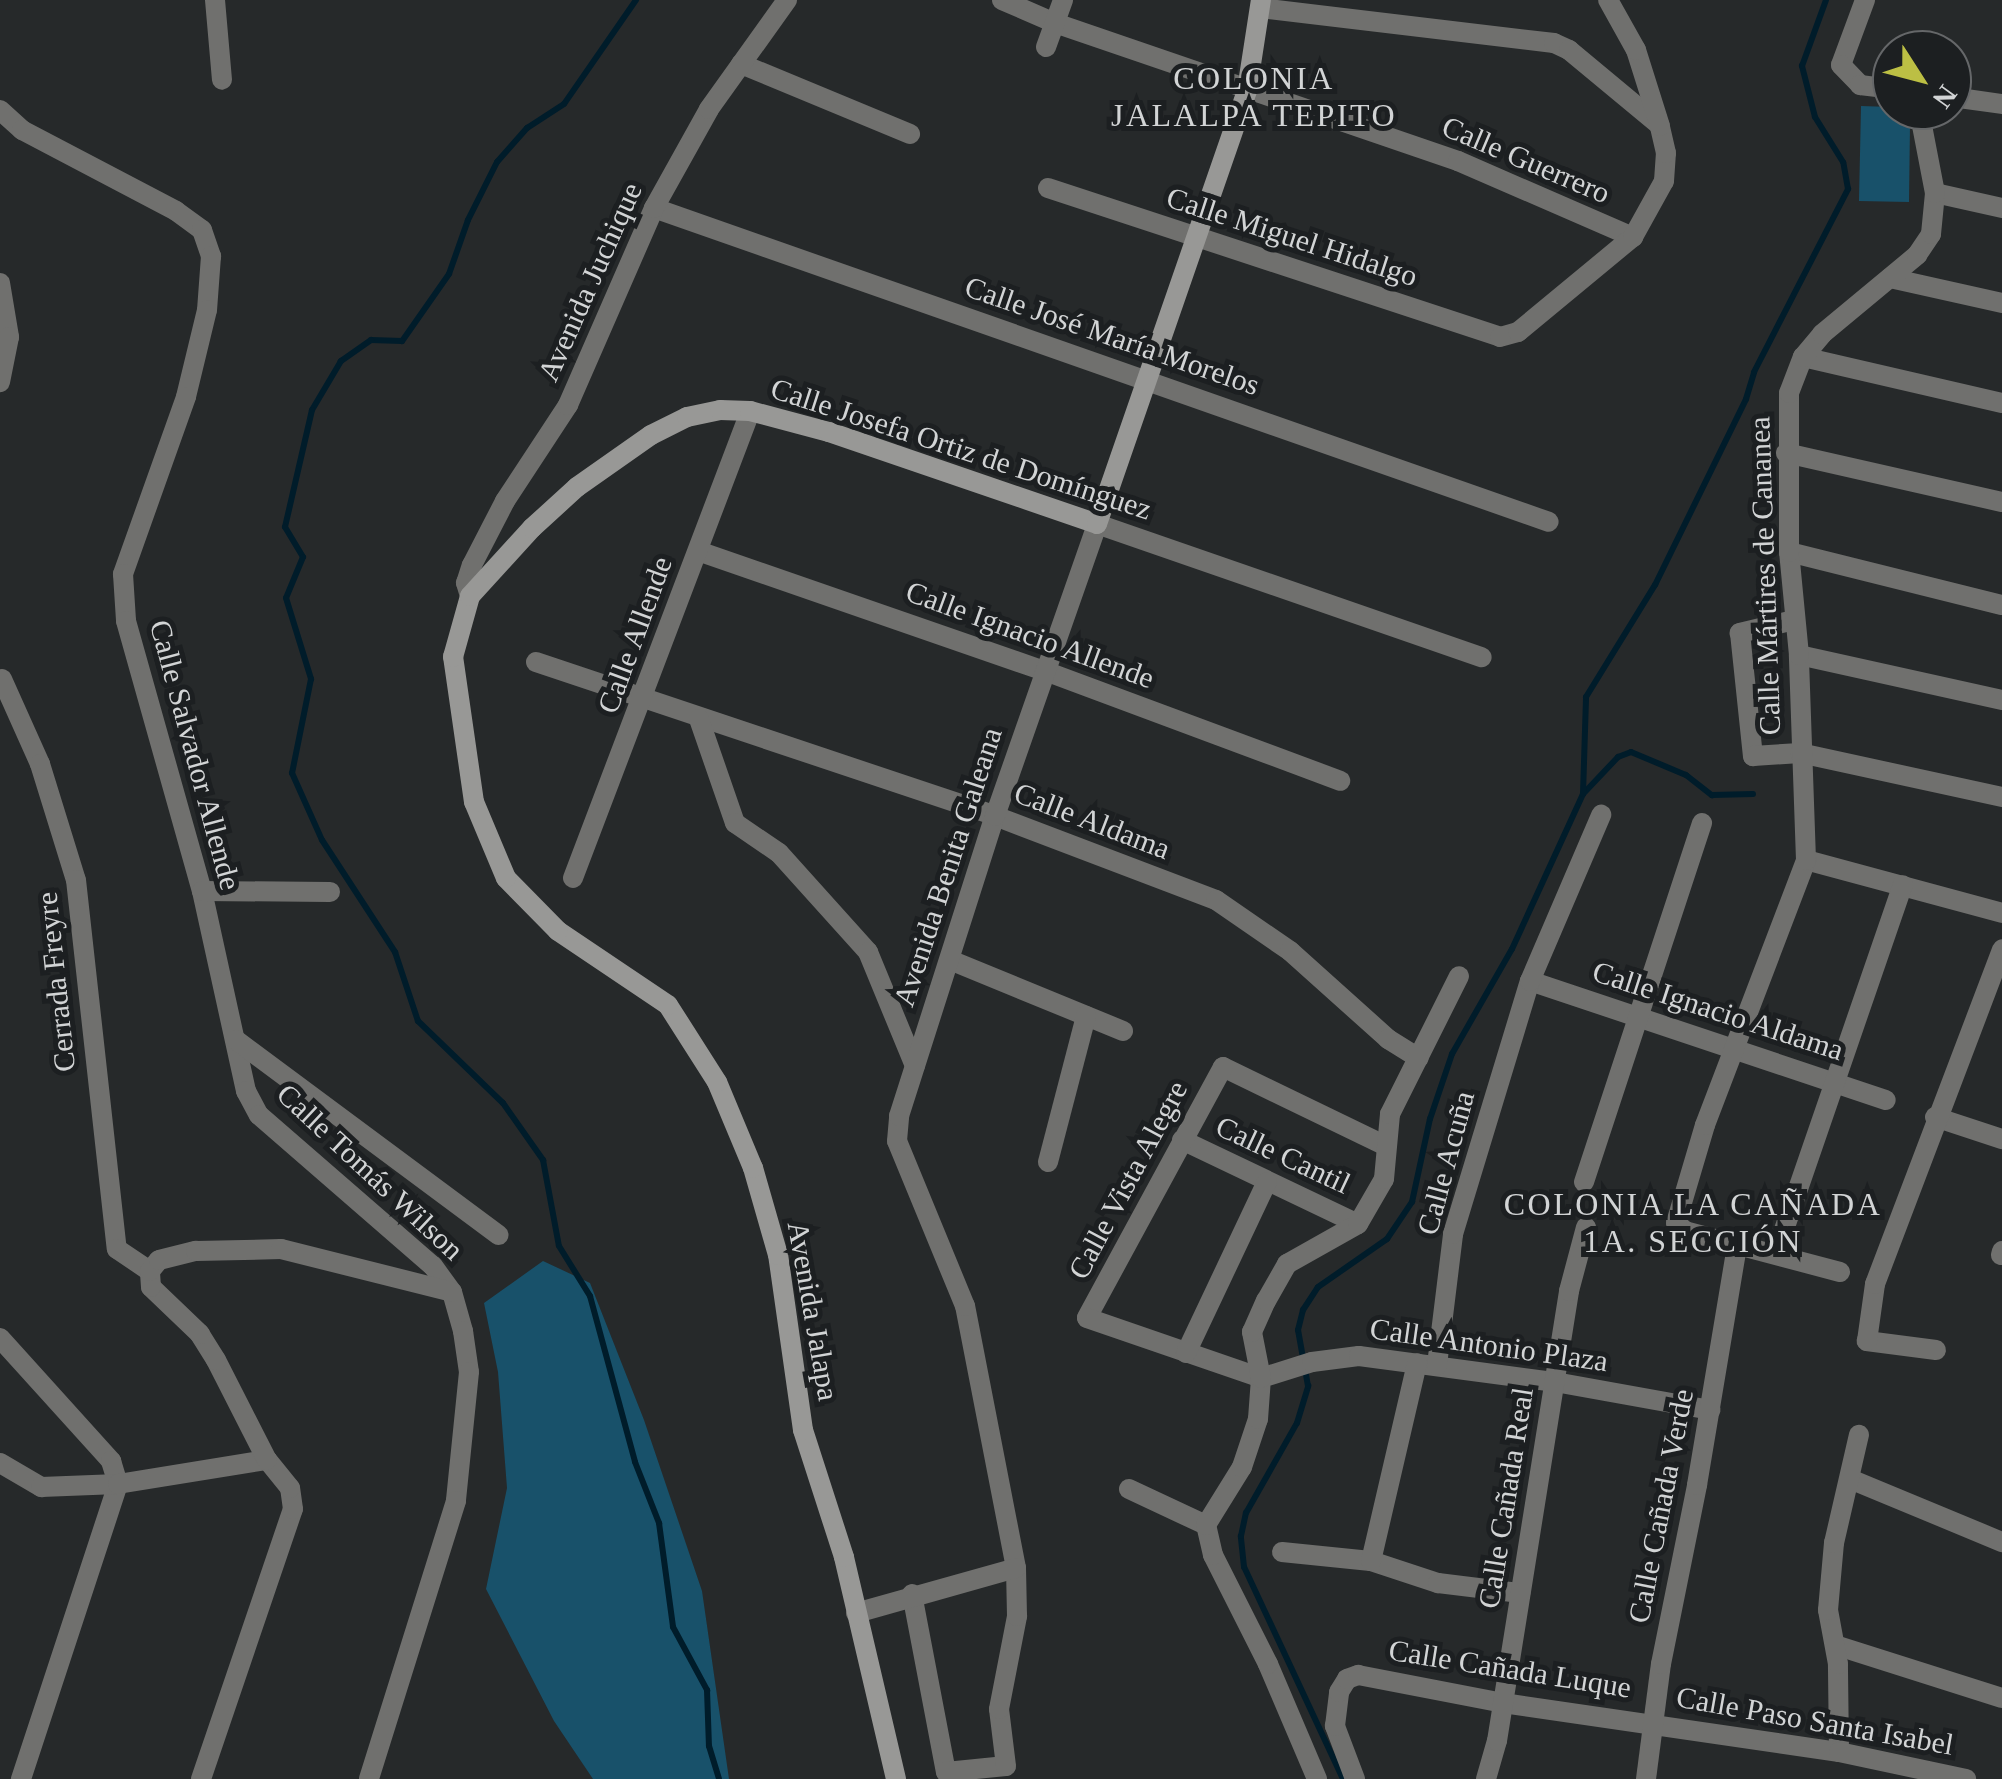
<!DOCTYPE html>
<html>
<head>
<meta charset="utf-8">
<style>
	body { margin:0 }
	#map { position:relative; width:2002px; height:1779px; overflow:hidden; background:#26292a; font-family:"Times New Roman",serif }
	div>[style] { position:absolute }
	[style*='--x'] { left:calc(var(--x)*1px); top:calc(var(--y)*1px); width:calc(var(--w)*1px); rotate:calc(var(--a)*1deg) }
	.green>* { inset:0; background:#18516a }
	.stream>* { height:6px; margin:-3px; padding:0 3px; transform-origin:3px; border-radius:3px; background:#001c2a }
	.street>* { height:20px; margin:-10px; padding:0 10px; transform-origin:10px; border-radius:10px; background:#70706e }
	.secondary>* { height:20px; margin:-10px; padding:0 10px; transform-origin:10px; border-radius:10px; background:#989896 }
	span { translate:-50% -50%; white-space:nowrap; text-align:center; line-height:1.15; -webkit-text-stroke:10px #1c1f21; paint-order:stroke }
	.street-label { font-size:30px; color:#d2d4d5 }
	.neighbourhood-label { font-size:32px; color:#d2d4d5; letter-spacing:2.5px }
	.north { position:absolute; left:1872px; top:30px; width:100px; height:100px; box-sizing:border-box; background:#1c1f21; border:2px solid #656769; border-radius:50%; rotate:126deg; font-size:28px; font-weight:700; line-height:40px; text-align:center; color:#d2d4d5 }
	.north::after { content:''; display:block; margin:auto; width:35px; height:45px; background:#bcbf44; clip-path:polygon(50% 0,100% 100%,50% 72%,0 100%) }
</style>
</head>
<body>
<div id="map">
	<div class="green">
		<i style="clip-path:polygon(1861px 106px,1891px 107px,1910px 124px,1909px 202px,1859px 201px)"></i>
		<i style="clip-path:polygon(543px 1261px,590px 1283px,644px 1420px,702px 1591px,729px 1779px,593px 1779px,554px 1721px,486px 1589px,507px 1488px,498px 1372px,484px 1303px)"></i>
	</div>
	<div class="stream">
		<i style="--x:636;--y:0;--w:126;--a:124.7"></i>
		<i style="--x:564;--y:104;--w:44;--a:147"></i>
		<i style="--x:527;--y:128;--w:45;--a:131.4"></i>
		<i style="--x:497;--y:162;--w:65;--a:116.6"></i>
		<i style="--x:468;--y:220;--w:57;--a:109.4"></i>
		<i style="--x:449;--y:274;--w:82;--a:125"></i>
		<i style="--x:402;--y:341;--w:31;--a:-178"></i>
		<i style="--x:371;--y:340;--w:37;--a:145"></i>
		<i style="--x:341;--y:361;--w:57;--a:120.6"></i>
		<i style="--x:312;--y:410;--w:120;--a:103"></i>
		<i style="--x:285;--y:527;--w:35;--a:59"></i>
		<i style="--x:303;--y:557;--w:44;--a:112.5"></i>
		<i style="--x:286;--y:598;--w:85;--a:72.8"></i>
		<i style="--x:311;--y:679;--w:96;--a:101.4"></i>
		<i style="--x:292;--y:773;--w:73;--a:65.9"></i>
		<i style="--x:322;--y:840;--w:134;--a:56.9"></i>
		<i style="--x:395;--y:952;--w:73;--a:71.6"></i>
		<i style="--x:418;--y:1021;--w:118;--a:44"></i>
		<i style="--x:503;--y:1103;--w:70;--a:54.9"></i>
		<i style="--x:543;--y:1160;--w:87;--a:79.5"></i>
		<i style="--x:559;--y:1246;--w:59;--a:58.2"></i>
		<i style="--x:590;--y:1296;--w:172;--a:74.8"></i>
		<i style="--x:635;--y:1462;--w:66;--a:68.5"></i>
		<i style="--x:659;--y:1523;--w:105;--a:82.3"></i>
		<i style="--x:673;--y:1627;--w:72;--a:61.6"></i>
		<i style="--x:707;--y:1690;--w:56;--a:88"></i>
		<i style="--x:709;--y:1746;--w:34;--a:73"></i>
		<i style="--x:1583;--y:794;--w:51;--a:-46.6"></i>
		<i style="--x:1618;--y:757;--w:14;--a:-21"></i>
		<i style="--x:1631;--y:752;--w:60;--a:22.7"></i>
		<i style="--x:1686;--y:775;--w:33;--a:38"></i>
		<i style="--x:1712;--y:795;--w:41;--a:-1.4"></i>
		<i style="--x:1343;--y:1779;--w:234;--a:-115"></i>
		<i style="--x:1244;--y:1567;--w:31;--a:-96"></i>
		<i style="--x:1241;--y:1536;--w:24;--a:-78"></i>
		<i style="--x:1246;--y:1513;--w:103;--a:-60.5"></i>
		<i style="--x:1297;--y:1423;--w:39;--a:-73"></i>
		<i style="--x:1308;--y:1386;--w:57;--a:-100.1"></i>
		<i style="--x:1298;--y:1330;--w:21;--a:-76"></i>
		<i style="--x:1303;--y:1310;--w:27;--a:-57"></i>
		<i style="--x:1318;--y:1287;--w:84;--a:-34.8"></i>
		<i style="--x:1387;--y:1239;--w:45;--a:-56"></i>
		<i style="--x:1412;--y:1202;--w:85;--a:-77.8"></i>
		<i style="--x:1430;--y:1119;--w:69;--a:-71.3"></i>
		<i style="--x:1452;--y:1054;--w:121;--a:-60.3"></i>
		<i style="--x:1512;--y:949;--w:170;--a:-65.4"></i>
		<i style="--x:1583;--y:794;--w:97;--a:-88.2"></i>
		<i style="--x:1586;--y:697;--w:132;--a:-58.4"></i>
		<i style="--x:1655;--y:585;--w:207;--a:-63.9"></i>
		<i style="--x:1746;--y:399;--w:28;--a:-73"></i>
		<i style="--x:1754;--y:372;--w:206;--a:-62.8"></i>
		<i style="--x:1848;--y:189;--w:27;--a:-100"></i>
		<i style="--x:1843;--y:162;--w:53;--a:-121.9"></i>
		<i style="--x:1815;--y:117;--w:53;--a:-104.3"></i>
		<i style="--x:1802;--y:66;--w:70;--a:-70"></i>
	</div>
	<div class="street">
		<i style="--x:215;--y:0;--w:80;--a:85"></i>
		<i style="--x:1002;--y:0;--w:58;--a:23.5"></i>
		<i style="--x:1055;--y:23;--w:426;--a:18.9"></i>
		<i style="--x:1458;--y:161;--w:191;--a:23.5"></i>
		<i style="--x:1865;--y:0;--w:69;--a:110.3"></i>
		<i style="--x:1841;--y:65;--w:28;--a:46"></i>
		<i style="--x:1860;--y:85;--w:32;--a:7"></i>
		<i style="--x:1260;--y:8;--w:296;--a:6.8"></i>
		<i style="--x:1554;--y:43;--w:17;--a:25"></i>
		<i style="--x:1569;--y:50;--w:116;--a:39.7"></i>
		<i style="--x:1046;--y:47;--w:50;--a:-70.1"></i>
		<i style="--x:741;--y:64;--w:183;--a:22.5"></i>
		<i style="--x:1952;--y:97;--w:50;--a:8"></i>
		<i style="--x:0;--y:110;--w:30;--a:42"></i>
		<i style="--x:22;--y:130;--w:174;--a:27.7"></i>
		<i style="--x:176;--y:211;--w:32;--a:36"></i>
		<i style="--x:202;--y:230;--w:28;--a:71"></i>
		<i style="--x:211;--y:256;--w:54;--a:94.2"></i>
		<i style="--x:207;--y:310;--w:89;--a:103.6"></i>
		<i style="--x:186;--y:397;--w:188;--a:109.6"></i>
		<i style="--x:123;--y:574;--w:47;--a:86.3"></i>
		<i style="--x:126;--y:621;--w:280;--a:74.3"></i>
		<i style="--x:202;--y:891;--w:205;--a:77.6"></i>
		<i style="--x:246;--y:1091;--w:27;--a:62"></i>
		<i style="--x:259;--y:1115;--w:230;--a:41"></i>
		<i style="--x:433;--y:1266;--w:32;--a:54"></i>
		<i style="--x:452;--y:1292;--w:41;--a:74.2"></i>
		<i style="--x:463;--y:1331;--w:41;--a:81.7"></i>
		<i style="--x:469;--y:1372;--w:130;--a:95.8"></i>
		<i style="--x:456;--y:1501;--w:291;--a:107.4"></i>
		<i style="--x:1048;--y:188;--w:476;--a:18.2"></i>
		<i style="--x:1500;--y:337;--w:19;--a:-16"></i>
		<i style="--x:1518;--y:332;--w:149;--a:-39.6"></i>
		<i style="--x:1633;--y:237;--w:64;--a:-61"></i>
		<i style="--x:1664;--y:181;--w:28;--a:-86"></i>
		<i style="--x:1666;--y:153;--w:28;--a:-103"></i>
		<i style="--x:1660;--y:126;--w:80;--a:-107.5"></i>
		<i style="--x:1636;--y:50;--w:57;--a:-119.2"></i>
		<i style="--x:1935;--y:193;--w:69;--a:12.6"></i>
		<i style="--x:654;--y:208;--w:948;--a:19.33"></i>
		<i style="--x:1890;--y:278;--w:115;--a:12.6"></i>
		<i style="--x:0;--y:283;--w:55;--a:80.5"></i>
		<i style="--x:9;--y:337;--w:46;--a:101.3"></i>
		<i style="--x:1803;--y:357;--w:204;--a:13"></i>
		<i style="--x:1786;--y:453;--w:221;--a:12.8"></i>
		<i style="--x:698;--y:551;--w:367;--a:19.1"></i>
		<i style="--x:1045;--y:671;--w:315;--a:20.4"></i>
		<i style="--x:1789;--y:552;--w:219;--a:14"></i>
		<i style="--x:470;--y:596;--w:14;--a:-107"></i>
		<i style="--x:466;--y:583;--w:19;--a:-72"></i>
		<i style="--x:472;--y:565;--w:72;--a:-62.7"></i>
		<i style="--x:505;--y:501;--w:115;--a:-56.7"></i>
		<i style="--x:568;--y:405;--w:215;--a:-66.4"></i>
		<i style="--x:654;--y:208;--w:113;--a:-60.9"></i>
		<i style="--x:709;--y:109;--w:134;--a:-54.4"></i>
		<i style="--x:1794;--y:620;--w:56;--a:166.5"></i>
		<i style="--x:1740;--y:633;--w:124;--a:84"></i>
		<i style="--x:1753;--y:756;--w:47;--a:-3.7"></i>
		<i style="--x:1800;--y:753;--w:207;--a:12.3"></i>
		<i style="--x:1799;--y:655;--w:208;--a:12.5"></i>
		<i style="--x:536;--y:662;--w:484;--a:18.5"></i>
		<i style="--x:995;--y:816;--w:236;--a:20.8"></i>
		<i style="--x:1216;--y:900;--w:90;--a:34.6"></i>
		<i style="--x:1290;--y:951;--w:132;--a:41.9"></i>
		<i style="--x:1388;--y:1039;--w:36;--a:32"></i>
		<i style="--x:2;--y:679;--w:93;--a:65.9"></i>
		<i style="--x:40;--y:764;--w:121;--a:72.8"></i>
		<i style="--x:76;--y:880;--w:371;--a:83.7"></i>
		<i style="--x:117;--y:1249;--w:40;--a:34"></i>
		<i style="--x:699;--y:719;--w:110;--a:70.9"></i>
		<i style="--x:735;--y:823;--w:53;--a:34.3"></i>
		<i style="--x:779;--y:853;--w:133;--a:48"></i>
		<i style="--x:868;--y:952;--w:123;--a:67.6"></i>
		<i style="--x:1806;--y:860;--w:203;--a:15.1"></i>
		<i style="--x:573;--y:878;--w:499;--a:-69.2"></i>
		<i style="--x:202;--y:891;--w:128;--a:0.4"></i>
		<i style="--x:950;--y:960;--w:187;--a:22.3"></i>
		<i style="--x:1530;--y:981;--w:375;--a:18.5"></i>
		<i style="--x:236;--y:1040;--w:327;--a:36.6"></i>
		<i style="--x:1935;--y:1117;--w:71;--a:18.2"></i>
		<i style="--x:1182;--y:1140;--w:195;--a:25.5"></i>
		<i style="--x:1384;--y:1145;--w:179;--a:-154.2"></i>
		<i style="--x:1223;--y:1067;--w:285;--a:118.5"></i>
		<i style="--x:1087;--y:1318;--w:184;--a:19"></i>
		<i style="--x:1261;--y:1378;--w:53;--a:-17.4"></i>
		<i style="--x:1312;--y:1362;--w:47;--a:-7.3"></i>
		<i style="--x:1359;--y:1356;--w:198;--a:7.6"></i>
		<i style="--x:1555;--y:1382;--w:158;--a:10.2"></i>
		<i style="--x:1048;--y:1162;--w:151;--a:-75.4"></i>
		<i style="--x:1584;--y:1182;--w:378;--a:-71.8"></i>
		<i style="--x:1776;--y:1253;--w:389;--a:-71"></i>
		<i style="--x:2001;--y:1255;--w:4;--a:-76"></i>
		<i style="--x:1840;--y:1272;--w:160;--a:-165.2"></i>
		<i style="--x:1685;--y:1231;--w:12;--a:-138"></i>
		<i style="--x:1676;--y:1223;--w:102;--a:-73.5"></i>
		<i style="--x:1705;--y:1125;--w:284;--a:-69.1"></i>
		<i style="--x:1806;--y:860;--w:205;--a:-92"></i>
		<i style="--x:1799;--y:655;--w:103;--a:-95.5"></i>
		<i style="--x:1789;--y:552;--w:159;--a:-90"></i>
		<i style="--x:1789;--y:393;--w:39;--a:-69"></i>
		<i style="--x:1803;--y:357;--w:30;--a:-50"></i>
		<i style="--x:1822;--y:334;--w:124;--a:-39.7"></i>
		<i style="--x:1917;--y:255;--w:25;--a:-56"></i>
		<i style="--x:1931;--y:234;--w:41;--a:-84.4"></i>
		<i style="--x:1935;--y:193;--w:85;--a:-100.9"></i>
		<i style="--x:0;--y:1338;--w:166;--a:47.9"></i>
		<i style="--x:111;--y:1461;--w:24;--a:73"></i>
		<i style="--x:118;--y:1484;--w:311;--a:108.2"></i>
		<i style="--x:1936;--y:1350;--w:70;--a:-172.6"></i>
		<i style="--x:1867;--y:1341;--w:58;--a:-82"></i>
		<i style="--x:1875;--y:1284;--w:358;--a:-69.2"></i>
		<i style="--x:1186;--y:1353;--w:189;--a:-64.7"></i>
		<i style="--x:1437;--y:1365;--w:132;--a:-83"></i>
		<i style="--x:1453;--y:1234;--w:264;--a:-73.1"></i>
		<i style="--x:1530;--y:981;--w:181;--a:-66.8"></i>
		<i style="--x:0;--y:1463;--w:48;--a:30.3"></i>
		<i style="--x:41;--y:1487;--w:77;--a:-2.2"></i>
		<i style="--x:118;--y:1484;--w:151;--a:-9.2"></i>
		<i style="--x:1850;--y:1479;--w:165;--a:22.5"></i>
		<i style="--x:1129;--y:1489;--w:85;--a:25.1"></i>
		<i style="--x:1282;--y:1552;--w:89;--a:5.8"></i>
		<i style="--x:1371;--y:1561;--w:71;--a:18.2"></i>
		<i style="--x:1438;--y:1583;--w:83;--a:7"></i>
		<i style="--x:1371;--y:1561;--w:203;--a:-76.9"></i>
		<i style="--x:912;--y:1594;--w:181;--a:79.2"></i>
		<i style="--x:946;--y:1772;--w:60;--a:-5.7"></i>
		<i style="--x:1006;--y:1766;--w:57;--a:-97"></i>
		<i style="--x:999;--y:1709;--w:95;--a:-79"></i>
		<i style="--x:1017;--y:1616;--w:48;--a:-91.2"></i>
		<i style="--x:1016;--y:1568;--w:267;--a:-101"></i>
		<i style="--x:965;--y:1306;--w:178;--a:-112.4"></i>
		<i style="--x:897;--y:1141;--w:25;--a:-85"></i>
		<i style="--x:899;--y:1116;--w:315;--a:-72.3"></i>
		<i style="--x:995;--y:816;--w:309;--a:-70.7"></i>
		<i style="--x:1097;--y:524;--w:407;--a:19.1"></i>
		<i style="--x:856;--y:1613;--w:166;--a:-15.7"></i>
		<i style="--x:1835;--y:1645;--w:175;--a:17.6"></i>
		<i style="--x:1839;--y:1752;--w:88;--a:-90.7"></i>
		<i style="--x:1838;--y:1664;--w:55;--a:-100.5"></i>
		<i style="--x:1828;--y:1610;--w:67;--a:-84.9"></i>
		<i style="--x:1834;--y:1543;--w:111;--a:-77"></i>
		<i style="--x:201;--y:1779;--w:285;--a:-71.2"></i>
		<i style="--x:293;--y:1509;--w:21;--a:-98"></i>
		<i style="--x:290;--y:1488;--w:36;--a:-129"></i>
		<i style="--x:267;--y:1460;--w:112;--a:-117"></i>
		<i style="--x:216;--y:1360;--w:31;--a:-122"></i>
		<i style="--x:200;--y:1334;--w:68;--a:-136.2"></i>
		<i style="--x:151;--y:1287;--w:16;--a:-94"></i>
		<i style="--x:150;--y:1271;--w:14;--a:-51"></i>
		<i style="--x:159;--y:1260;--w:38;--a:-14"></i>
		<i style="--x:196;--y:1251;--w:85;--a:-1.3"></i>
		<i style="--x:281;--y:1249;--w:176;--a:14.1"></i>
		<i style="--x:1317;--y:1779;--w:125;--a:-113.1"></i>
		<i style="--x:1268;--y:1664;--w:122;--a:-116.8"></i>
		<i style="--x:1213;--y:1555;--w:31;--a:-103"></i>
		<i style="--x:1206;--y:1525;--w:68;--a:-58.2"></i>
		<i style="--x:1242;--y:1467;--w:51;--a:-71.6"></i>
		<i style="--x:1258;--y:1419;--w:41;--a:-85.8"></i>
		<i style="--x:1261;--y:1378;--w:47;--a:-101.1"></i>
		<i style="--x:1252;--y:1332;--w:34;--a:-66"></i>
		<i style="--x:1266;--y:1301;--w:43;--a:-60.4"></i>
		<i style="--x:1287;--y:1264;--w:81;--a:-29.4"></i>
		<i style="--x:1358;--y:1224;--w:52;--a:-60"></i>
		<i style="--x:1384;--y:1179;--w:65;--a:-84.7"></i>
		<i style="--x:1390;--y:1114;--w:154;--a:-63.4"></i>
		<i style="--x:1355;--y:1779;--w:57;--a:-110.7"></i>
		<i style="--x:1335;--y:1726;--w:34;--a:-83"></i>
		<i style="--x:1339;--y:1692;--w:15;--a:-58"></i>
		<i style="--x:1347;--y:1679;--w:12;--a:-20"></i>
		<i style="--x:1358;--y:1675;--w:148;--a:10.9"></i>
		<i style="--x:1503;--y:1703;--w:340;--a:8.3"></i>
		<i style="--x:1839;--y:1752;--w:130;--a:12"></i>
		<i style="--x:1486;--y:1779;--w:40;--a:-74"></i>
		<i style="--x:1497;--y:1741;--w:456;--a:-80.9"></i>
		<i style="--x:1569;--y:1291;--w:66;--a:-75.1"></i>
		<i style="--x:1646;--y:1779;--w:116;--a:-82.6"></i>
		<i style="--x:1661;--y:1664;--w:183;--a:-78.6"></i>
		<i style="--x:1697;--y:1485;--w:243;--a:-80.5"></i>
	</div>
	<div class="secondary">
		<i style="--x:896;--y:1779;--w:228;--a:-103.2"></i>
		<i style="--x:844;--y:1557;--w:133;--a:-107.9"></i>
		<i style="--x:803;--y:1430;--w:177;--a:-98.1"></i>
		<i style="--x:778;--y:1255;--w:91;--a:-106"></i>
		<i style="--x:753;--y:1168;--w:93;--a:-112.7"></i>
		<i style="--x:717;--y:1082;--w:91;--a:-122.5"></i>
		<i style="--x:668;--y:1005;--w:133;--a:-146.1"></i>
		<i style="--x:558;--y:931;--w:74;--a:-134.5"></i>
		<i style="--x:506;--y:878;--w:82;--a:-112.8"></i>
		<i style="--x:474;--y:802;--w:147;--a:-98.2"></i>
		<i style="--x:453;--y:657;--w:63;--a:-74.4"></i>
		<i style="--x:470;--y:596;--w:92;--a:-47.6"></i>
		<i style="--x:532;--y:528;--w:61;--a:-42.3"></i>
		<i style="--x:577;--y:487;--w:90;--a:-35.1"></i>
		<i style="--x:651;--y:435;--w:40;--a:-26.6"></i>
		<i style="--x:687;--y:417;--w:34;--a:-12"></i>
		<i style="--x:720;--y:410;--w:30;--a:2"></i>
		<i style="--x:750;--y:411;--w:82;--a:14.9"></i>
		<i style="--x:829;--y:432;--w:283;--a:18.9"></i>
		<i style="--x:1097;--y:524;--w:459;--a:-70.9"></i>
		<i style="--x:1247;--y:90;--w:91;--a:-81.2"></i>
	</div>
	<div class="street-label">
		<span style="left:1526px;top:160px;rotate:23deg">Calle Guerrero</span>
		<span style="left:1292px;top:237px;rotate:18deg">Calle Miguel Hidalgo</span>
		<span style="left:590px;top:282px;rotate:-66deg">Avenida Juchique</span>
		<span style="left:1112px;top:336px;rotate:19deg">Calle José María Morelos</span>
		<span style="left:961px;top:449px;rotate:18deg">Calle Josefa Ortiz de Domínguez</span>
		<span style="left:1765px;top:576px;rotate:-92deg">Calle Mártires de Cananea</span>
		<span style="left:635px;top:635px;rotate:-70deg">Calle Allende</span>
		<span style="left:1030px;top:635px;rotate:20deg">Calle Ignacio Allende</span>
		<span style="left:195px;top:755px;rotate:75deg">Calle Salvador Allende</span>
		<span style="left:1092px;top:821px;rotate:21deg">Calle Aldama</span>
		<span style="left:948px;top:867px;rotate:-72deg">Avenida Benita Galeana</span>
		<span style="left:56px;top:982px;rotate:-96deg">Cerrada Freyre</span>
		<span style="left:1718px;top:1011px;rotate:18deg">Calle Ignacio Aldama</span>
		<span style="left:1283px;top:1155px;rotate:25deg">Calle Cantil</span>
		<span style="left:1446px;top:1163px;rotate:-75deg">Calle Acuña</span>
		<span style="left:370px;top:1172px;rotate:43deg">Calle Tomás Wilson</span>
		<span style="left:1128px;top:1180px;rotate:-62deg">Calle Vista Alegre</span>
		<span style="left:813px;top:1311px;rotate:80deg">Avenida Jalapa</span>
		<span style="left:1489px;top:1345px;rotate:8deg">Calle Antonio Plaza</span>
		<span style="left:1506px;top:1498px;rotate:-81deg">Calle Cañada Real</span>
		<span style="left:1661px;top:1506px;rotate:-79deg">Calle Cañada Verde</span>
		<span style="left:1510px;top:1669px;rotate:9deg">Calle Cañada Luque</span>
		<span style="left:1815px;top:1721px;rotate:10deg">Calle Paso Santa Isabel</span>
	</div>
	<div class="neighbourhood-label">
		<span style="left:1254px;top:97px">COLONIA<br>JALALPA TEPITO</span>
		<span style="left:1693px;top:1223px">COLONIA LA CAÑADA<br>1A. SECCIÓN</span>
	</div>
	<div class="north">N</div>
</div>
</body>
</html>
